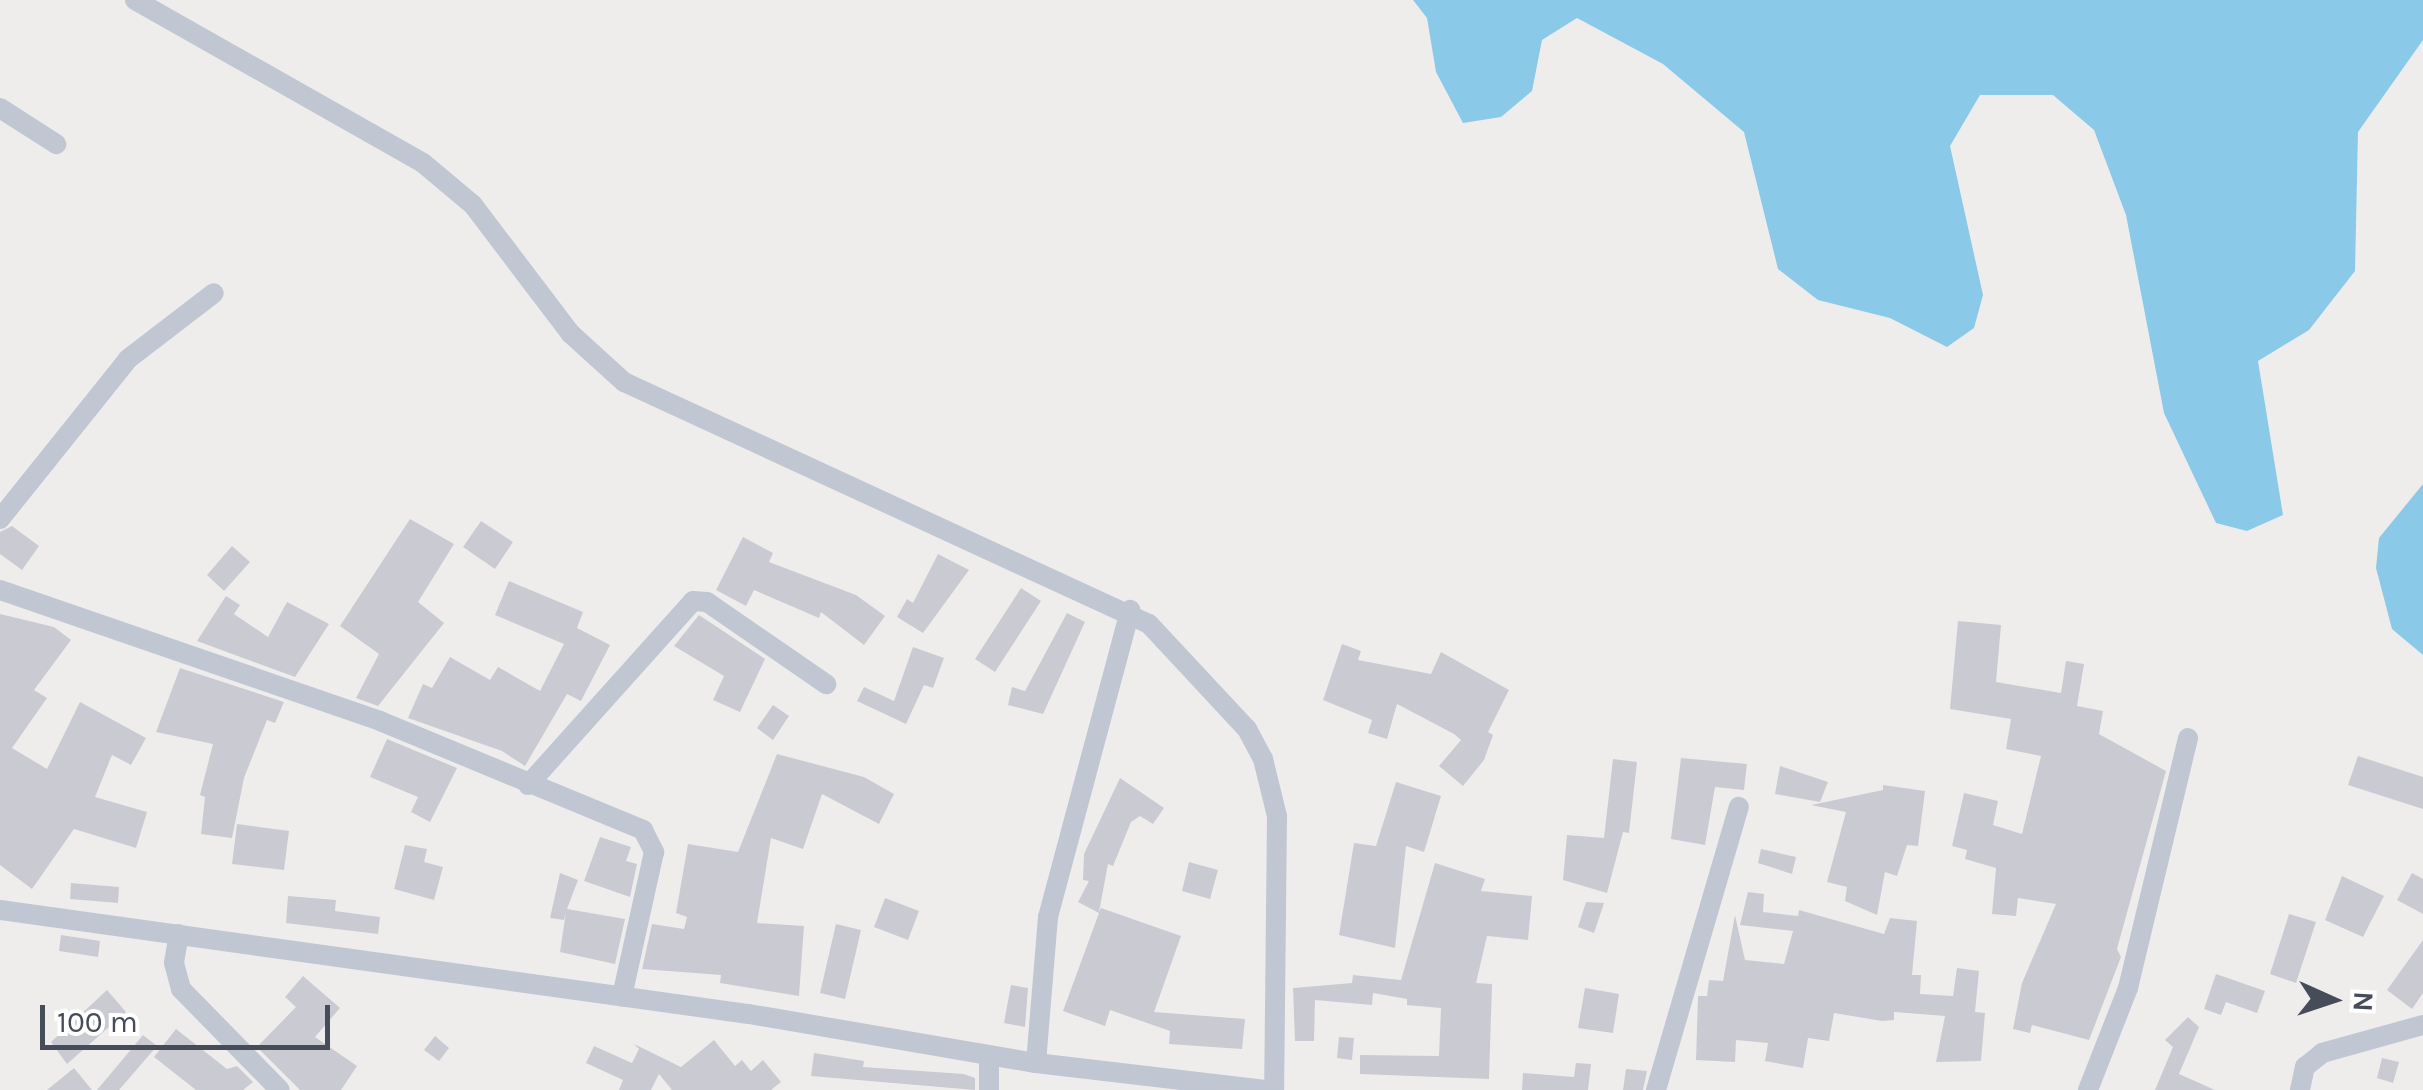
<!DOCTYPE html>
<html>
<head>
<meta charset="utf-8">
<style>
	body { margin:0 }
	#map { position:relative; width:2423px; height:1090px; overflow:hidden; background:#efedec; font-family:Karla,sans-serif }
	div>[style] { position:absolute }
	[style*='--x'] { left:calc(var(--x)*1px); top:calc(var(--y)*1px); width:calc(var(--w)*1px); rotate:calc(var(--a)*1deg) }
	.water>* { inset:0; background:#8ac9e8 }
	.building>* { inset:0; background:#cacbd2 }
	.minor>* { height:20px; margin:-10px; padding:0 10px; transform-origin:10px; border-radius:10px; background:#c0c7d2 }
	span { translate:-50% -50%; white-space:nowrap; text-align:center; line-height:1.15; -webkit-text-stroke:9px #fff; paint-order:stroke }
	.north { position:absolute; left:2283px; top:950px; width:100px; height:100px; -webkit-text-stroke:8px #fff; paint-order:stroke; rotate:93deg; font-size:28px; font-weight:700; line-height:40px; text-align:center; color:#464d59 }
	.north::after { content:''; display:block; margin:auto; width:35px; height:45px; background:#464d59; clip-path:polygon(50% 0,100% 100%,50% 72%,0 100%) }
	.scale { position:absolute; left:40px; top:1005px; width:290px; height:45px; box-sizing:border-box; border:5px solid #464d59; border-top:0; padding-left:12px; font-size:30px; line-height:35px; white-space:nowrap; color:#464d59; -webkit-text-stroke:8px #fff; paint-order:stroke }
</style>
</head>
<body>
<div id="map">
	<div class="water">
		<i style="clip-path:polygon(1413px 0,2423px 0,2423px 40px,2358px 132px,2355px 271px,2309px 330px,2258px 361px,2283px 515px,2247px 531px,2216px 523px,2164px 413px,2126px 215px,2094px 130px,2053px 95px,1980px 95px,1950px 146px,1983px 295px,1974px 328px,1947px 347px,1890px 318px,1818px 300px,1778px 269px,1744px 132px,1663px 64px,1577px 18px,1542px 40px,1532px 91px,1501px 117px,1463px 123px,1436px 72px,1427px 18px)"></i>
		<i style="clip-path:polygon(2423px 484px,2423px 655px,2392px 629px,2376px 568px,2379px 538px)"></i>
	</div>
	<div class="building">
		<i style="clip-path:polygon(410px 519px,454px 544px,418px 602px,444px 623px,378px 706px,356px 698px,379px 654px,340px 626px)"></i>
		<i style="clip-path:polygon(481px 521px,513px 542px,495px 569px,463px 547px)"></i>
		<i style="clip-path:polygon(12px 526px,39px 546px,22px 570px,0 554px,0 532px)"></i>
		<i style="clip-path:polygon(743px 537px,773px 553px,769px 562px,856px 595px,885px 616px,864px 645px,821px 612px,819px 618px,754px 590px,746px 606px,716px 590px)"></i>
		<i style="clip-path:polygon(232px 546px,250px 562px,224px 591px,207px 575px)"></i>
		<i style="clip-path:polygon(938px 554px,969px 570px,923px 633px,897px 617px,907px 599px,913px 603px)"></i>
		<i style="clip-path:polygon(509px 581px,583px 612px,577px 628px,610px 645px,581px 701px,567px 694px,525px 766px,502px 751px,408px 718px,423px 684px,432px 688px,450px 657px,490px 680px,498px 667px,540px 691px,564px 644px,495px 615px)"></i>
		<i style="clip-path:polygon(1021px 588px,1041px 601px,995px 672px,975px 659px)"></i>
		<i style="clip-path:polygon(226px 596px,240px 605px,234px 614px,268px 637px,287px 602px,329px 624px,295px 677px,197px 641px)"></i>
		<i style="clip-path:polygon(1067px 613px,1085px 622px,1043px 714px,1008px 705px,1012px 687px,1025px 691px)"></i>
		<i style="clip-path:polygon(0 614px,54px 627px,71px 640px,34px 690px,47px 698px,12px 748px,47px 769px,80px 702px,146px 738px,131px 765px,112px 755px,95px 797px,147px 812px,136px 848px,74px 829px,32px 889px,0 865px)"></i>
		<i style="clip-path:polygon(699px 615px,765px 659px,740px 712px,713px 700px,724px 676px,674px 646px)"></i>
		<i style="clip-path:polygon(1958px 621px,2001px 625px,1996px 682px,2061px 693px,2066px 661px,2084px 664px,2077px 706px,2103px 711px,2099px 734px,2166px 771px,2117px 949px,2121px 957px,2089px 1040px,2032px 1025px,2030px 1033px,2013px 1029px,2022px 983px,2056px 904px,2018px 898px,2016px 916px,1992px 914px,1996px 868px,1965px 859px,1967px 850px,1952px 846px,1964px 793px,1998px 801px,1993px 825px,2022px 834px,2041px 756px,2006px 749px,2011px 719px,1950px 709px)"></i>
		<i style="clip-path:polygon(1342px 644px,1361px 651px,1358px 660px,1431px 674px,1441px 652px,1509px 690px,1488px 732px,1493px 735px,1484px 760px,1463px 786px,1439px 766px,1461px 740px,1454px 734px,1397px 704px,1387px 739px,1368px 733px,1372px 720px,1323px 700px)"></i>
		<i style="clip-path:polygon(913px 647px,944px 658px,933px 688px,924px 685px,906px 724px,857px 701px,864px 687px,894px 701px)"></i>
		<i style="clip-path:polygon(180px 668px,284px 702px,275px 723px,267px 720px,244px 778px,232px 838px,201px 834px,205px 797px,200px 795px,213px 744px,156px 732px)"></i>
		<i style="clip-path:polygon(773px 705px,789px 716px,773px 740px,757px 728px)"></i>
		<i style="clip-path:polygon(387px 739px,457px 768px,430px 822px,411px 812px,418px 797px,370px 777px)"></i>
		<i style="clip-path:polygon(777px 754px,864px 777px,894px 794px,879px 824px,822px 794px,803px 849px,771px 838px,757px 923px,804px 926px,799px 996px,720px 983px,721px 975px,642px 969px,652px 924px,684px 929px,687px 917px,676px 913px,688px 844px,738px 852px)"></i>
		<i style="clip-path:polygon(2358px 756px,2423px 777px,2423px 809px,2348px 785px)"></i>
		<i style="clip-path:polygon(1681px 758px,1747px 764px,1744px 790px,1715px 787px,1705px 845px,1671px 839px)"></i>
		<i style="clip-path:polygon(1613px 759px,1637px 762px,1629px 833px,1623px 832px,1607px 893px,1563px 880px,1567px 835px,1604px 838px)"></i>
		<i style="clip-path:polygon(1780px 766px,1828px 782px,1820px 802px,1775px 794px)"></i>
		<i style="clip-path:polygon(1120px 778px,1164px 808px,1153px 824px,1140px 816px,1131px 822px,1113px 866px,1108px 864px,1099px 912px,1101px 908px,1181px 936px,1154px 1012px,1245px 1019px,1242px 1049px,1169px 1044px,1170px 1031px,1110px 1010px,1105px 1026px,1063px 1011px,1099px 913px,1078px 902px,1089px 881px,1083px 880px,1084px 854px)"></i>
		<i style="clip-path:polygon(1396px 782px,1441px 796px,1424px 852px,1406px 846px,1395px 948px,1339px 935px,1354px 843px,1376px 846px)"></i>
		<i style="clip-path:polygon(1883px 785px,1925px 791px,1918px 846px,1907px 845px,1897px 876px,1885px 872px,1877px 915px,1845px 901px,1847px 887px,1827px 882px,1846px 812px,1811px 805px,1883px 790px)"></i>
		<i style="clip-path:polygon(237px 824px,289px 831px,284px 870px,232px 864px)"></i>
		<i style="clip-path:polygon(600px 837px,631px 847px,626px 861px,637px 864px,630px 897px,584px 881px)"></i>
		<i style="clip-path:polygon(405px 845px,427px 849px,424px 862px,443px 867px,434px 900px,394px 889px)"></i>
		<i style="clip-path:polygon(1761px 849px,1796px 857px,1792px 874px,1758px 863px)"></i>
		<i style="clip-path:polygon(1189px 862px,1218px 870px,1210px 899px,1182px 891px)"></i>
		<i style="clip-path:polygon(1435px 863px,1485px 879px,1481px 891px,1532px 896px,1528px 940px,1487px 936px,1476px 983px,1492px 984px,1489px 1079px,1360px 1074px,1360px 1055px,1439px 1056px,1441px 1008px,1407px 1005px,1407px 999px,1373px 993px,1372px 1005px,1315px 1000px,1314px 1041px,1295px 1041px,1293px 988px,1352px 983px,1353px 975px,1401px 980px)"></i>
		<i style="clip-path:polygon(560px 873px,578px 880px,567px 909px,625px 919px,615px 964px,560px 952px,566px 912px,564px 920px,550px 918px)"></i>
		<i style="clip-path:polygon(2412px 873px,2423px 879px,2423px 914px,2397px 900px)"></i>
		<i style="clip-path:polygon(2342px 876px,2384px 896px,2363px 937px,2325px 920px)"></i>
		<i style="clip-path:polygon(71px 883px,119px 887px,118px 903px,70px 899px)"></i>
		<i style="clip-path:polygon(1748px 892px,1764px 894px,1763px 912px,1798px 916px,1799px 910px,1884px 934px,1890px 918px,1917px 921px,1912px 975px,1921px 975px,1920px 994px,1953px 996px,1957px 968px,1979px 971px,1975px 1012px,1985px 1013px,1981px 1061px,1936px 1062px,1945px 1016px,1894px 1012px,1894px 1020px,1882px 1021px,1834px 1013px,1829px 1041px,1808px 1038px,1803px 1068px,1765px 1061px,1768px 1043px,1736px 1040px,1735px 1062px,1696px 1060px,1698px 996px,1707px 996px,1709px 980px,1723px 981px,1735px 915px,1745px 960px,1784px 964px,1793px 931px,1740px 925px)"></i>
		<i style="clip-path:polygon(288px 896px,336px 900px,335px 911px,380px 917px,378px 934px,286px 923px)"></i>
		<i style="clip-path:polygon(885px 898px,919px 911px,908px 940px,874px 927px)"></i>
		<i style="clip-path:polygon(1586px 902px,1604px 903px,1594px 933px,1578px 927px)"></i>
		<i style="clip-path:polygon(2289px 914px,2316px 922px,2296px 983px,2270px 974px)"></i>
		<i style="clip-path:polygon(836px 924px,861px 930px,845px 999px,820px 993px)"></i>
		<i style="clip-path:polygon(61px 935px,100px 941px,98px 957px,59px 951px)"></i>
		<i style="clip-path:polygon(2423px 940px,2423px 993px,2412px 1009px,2387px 990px)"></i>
		<i style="clip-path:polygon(2216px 974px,2265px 991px,2257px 1013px,2226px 1002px,2221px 1015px,2204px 1009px)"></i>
		<i style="clip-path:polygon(303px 976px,340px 1008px,315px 1037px,357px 1066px,341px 1090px,300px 1090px,257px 1047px,296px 1007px,285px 997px)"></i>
		<i style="clip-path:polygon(1011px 985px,1028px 988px,1025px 1027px,1004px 1023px)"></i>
		<i style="clip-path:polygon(1585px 988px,1619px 994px,1613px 1033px,1578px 1028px)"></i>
		<i style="clip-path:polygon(107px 990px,126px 1012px,67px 1064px,51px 1042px)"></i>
		<i style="clip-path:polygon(2188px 1017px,2199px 1027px,2179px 1074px,2215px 1090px,2155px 1090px,2173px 1047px,2165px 1040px)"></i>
		<i style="clip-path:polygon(176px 1029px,227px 1069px,237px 1066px,253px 1082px,243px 1090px,196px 1090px,154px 1057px)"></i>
		<i style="clip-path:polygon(143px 1035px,157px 1046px,119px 1090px,97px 1090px)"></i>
		<i style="clip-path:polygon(435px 1036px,449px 1048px,439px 1061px,424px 1050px)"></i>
		<i style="clip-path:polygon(1339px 1037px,1354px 1038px,1352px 1060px,1337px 1058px)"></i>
		<i style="clip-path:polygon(714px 1040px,735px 1066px,742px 1060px,751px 1071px,763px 1060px,781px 1082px,771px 1090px,672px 1090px,659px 1074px,651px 1090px,619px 1090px,623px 1080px,586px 1063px,594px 1046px,632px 1063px,639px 1049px,634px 1044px,681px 1067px)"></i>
		<i style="clip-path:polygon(814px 1053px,864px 1061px,863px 1067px,964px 1074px,975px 1078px,975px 1090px,811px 1076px)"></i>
		<i style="clip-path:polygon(2382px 1058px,2399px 1062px,2393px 1083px,2377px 1078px)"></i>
		<i style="clip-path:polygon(1576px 1063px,1591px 1064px,1588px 1090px,1522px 1090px,1523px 1073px,1574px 1077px)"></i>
		<i style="clip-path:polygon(74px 1068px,92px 1090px,47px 1090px)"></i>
		<i style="clip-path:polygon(1626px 1069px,1647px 1071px,1643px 1090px,1623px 1090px)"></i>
	</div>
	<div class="minor">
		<i style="--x:135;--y:0;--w:331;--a:29.5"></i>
		<i style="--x:423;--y:163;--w:65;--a:40"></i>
		<i style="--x:473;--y:205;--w:161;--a:52.8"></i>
		<i style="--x:570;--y:333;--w:73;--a:42.2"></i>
		<i style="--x:624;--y:382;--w:578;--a:24.75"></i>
		<i style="--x:1149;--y:624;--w:144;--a:47"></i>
		<i style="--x:1247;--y:729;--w:34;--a:62"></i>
		<i style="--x:1263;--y:759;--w:59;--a:76.2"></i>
		<i style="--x:1277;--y:816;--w:274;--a:90.6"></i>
		<i style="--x:0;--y:108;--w:67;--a:32.7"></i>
		<i style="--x:0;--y:519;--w:205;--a:-51.3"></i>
		<i style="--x:128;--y:359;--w:108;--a:-37.5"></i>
		<i style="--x:0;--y:590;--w:402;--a:19"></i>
		<i style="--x:380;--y:721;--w:285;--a:22.5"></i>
		<i style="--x:643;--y:830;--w:25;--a:63"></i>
		<i style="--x:654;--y:852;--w:148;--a:102.5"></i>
		<i style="--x:528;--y:785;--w:247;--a:-48.1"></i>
		<i style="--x:693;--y:601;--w:14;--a:4"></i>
		<i style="--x:707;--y:602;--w:145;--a:34.6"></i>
		<i style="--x:0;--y:910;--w:756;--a:7.91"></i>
		<i style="--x:749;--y:1014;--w:291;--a:9.7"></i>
		<i style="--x:1036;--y:1063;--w:231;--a:6.7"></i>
		<i style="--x:179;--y:934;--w:29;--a:100"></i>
		<i style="--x:174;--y:963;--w:27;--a:75"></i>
		<i style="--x:181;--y:989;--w:141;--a:45.6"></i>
		<i style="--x:1036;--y:1063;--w:146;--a:-85.3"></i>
		<i style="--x:1048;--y:917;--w:318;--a:-75"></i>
		<i style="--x:989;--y:1090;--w:35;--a:-90"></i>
		<i style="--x:1656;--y:1090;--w:295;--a:-73.7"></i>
		<i style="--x:2088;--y:1090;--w:110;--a:-68.6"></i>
		<i style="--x:2128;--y:988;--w:257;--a:-76.5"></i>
		<i style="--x:2300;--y:1090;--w:24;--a:-78"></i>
		<i style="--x:2305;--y:1067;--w:22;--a:-39"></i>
		<i style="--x:2322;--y:1053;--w:105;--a:-15.5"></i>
	</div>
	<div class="north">N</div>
	<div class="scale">100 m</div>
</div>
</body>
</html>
